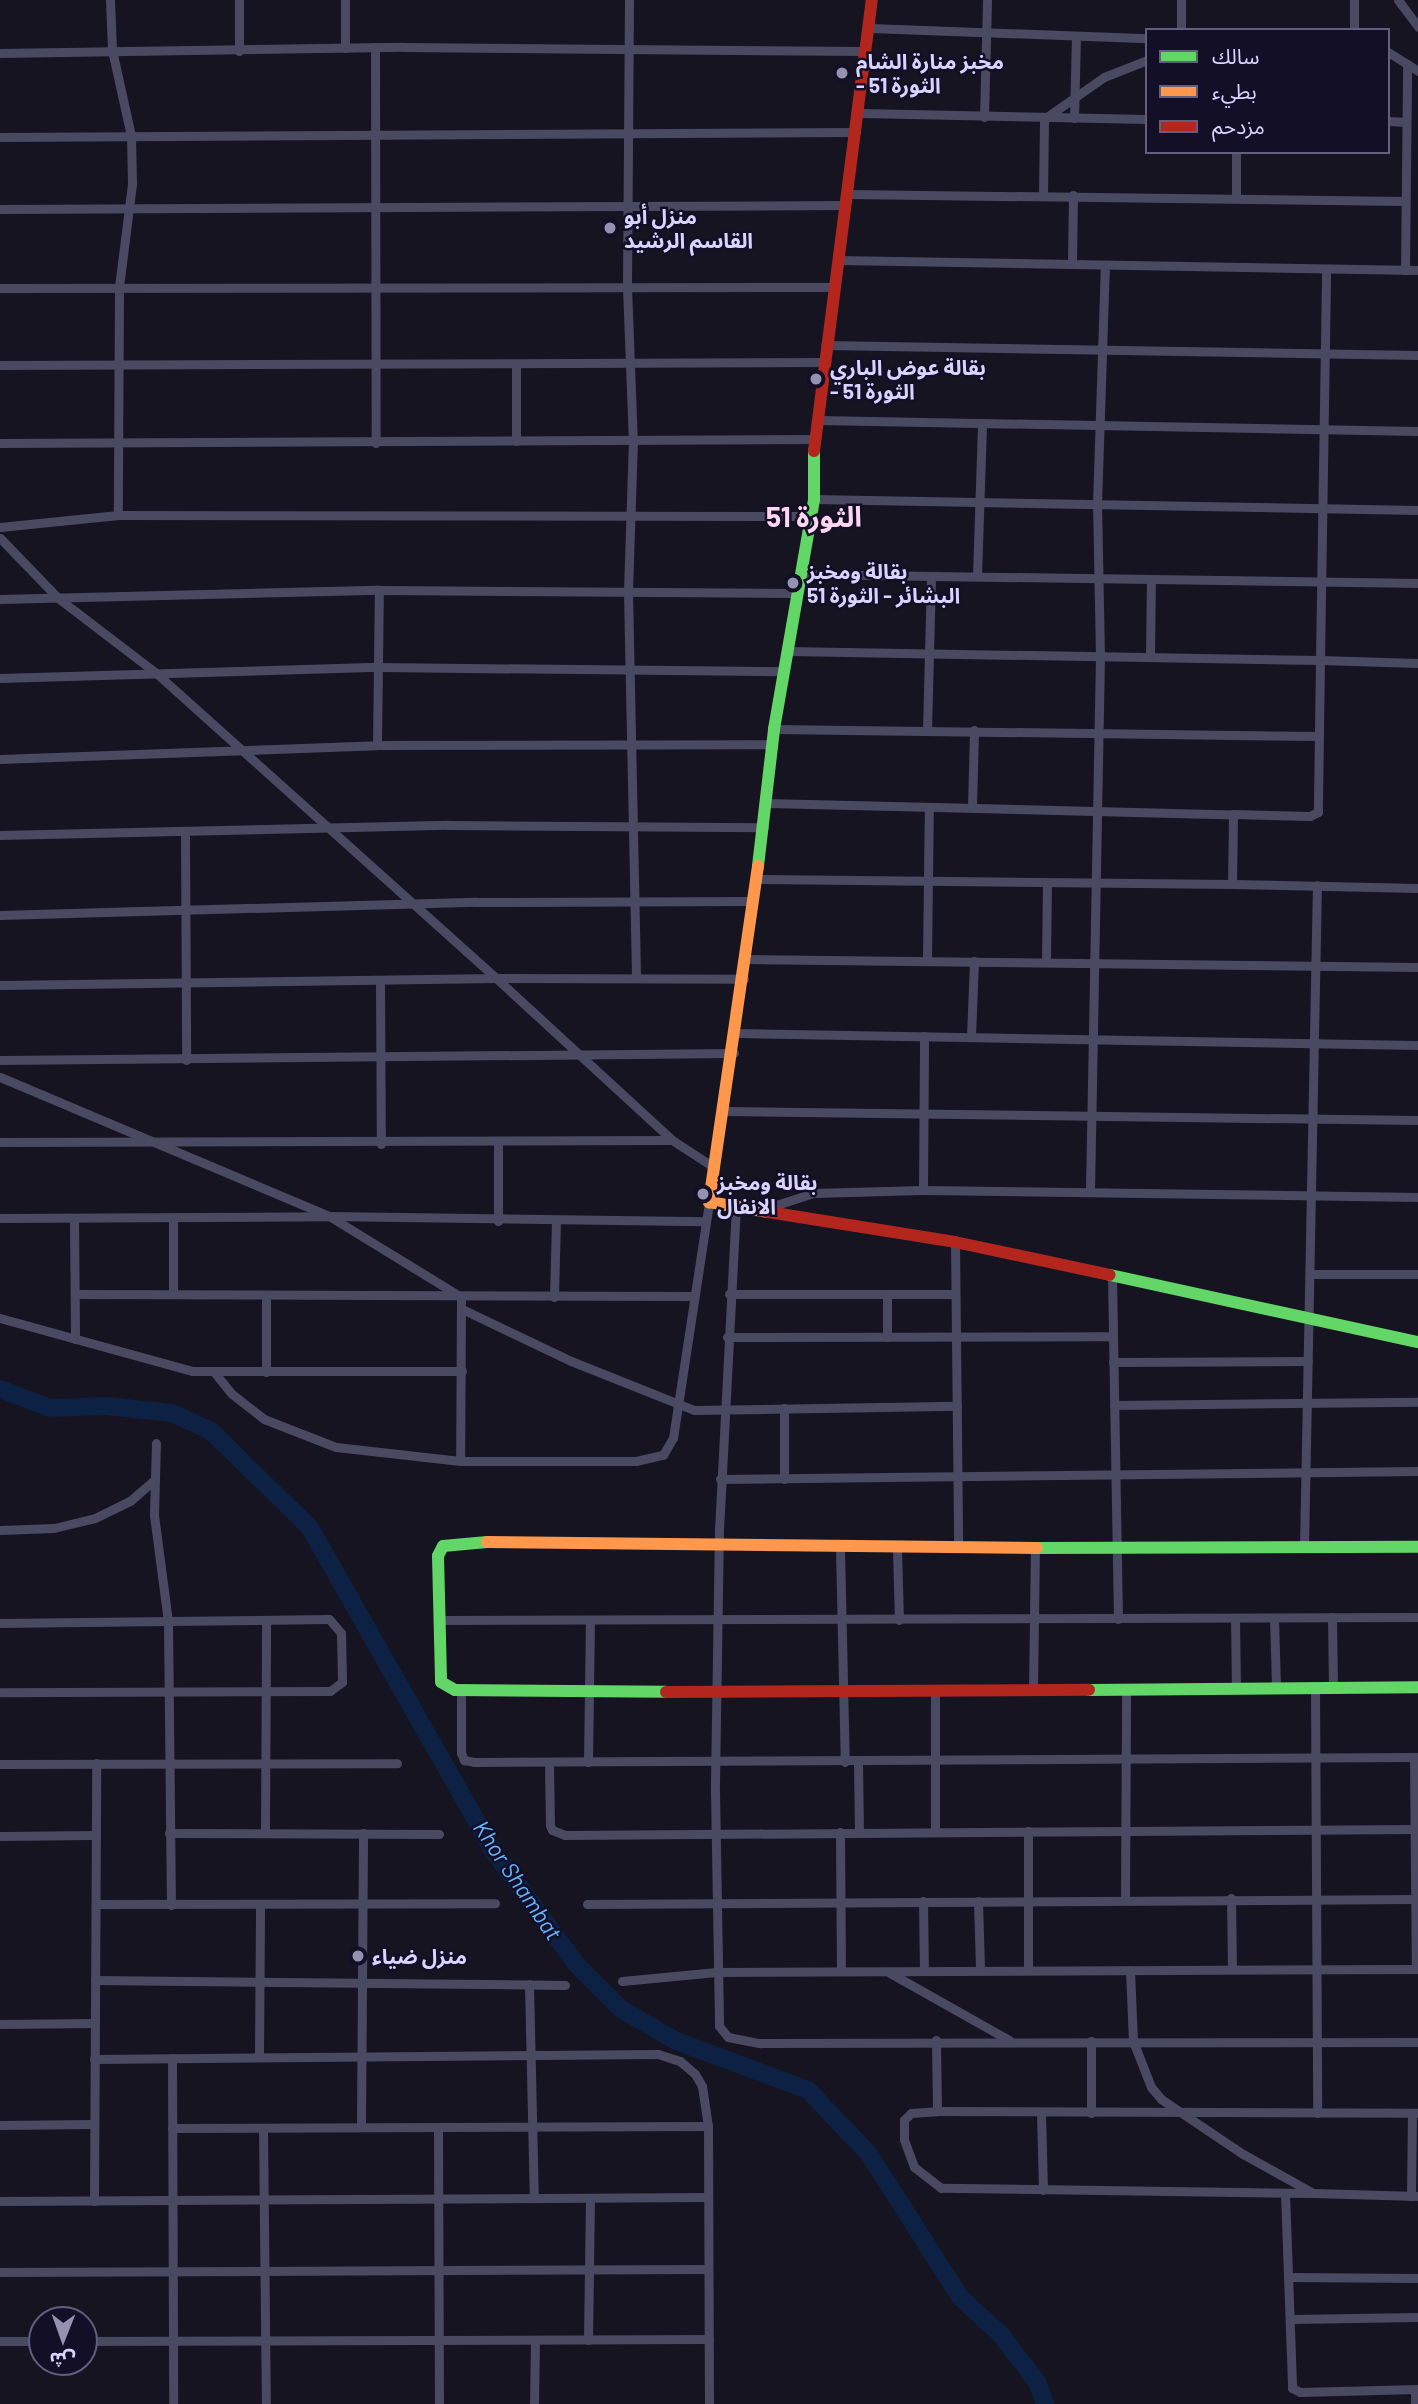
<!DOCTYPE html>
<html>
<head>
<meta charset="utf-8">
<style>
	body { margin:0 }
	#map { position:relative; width:1418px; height:2404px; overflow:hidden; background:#161421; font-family:Barlow,"Noto Sans Arabic",sans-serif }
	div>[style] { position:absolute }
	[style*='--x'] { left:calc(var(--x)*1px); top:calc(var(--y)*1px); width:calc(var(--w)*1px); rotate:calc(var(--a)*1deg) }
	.river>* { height:18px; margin:-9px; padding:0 9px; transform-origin:9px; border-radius:9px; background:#0d2144 }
	.street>* { height:9px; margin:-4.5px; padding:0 4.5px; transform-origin:4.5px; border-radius:4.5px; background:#4a4962 }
	.fast>* { height:12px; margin:-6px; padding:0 6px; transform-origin:6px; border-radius:6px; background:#63d668 }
	.slow>* { height:12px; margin:-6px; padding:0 6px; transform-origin:6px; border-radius:6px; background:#ff974d }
	.jam>* { height:12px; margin:-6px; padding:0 6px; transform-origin:6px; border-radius:6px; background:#b3261e }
	.dots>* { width:19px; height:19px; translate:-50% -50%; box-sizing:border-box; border:4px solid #130f26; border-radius:50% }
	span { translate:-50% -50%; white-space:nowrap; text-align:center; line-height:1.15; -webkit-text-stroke:5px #130f26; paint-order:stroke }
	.poi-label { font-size:21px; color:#d9d4ff; font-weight:700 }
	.left { translate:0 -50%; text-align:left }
	.water-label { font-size:23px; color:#62b6ff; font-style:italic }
	.district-label { font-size:28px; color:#ffd6f0; font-weight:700 }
	.legend { position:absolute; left:1145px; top:28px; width:245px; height:126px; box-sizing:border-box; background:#130f26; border:2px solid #625e7d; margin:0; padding:9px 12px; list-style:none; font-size:21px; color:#d9d4ff }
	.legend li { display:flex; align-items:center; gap:14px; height:35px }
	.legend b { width:35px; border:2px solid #625e7d }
	.north { position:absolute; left:28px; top:2306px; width:70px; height:70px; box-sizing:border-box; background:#130f26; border:2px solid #625e7d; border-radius:50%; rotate:181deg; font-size:19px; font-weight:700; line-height:28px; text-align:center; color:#d9d4ff }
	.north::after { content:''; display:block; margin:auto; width:24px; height:32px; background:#9591b1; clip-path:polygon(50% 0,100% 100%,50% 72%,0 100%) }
</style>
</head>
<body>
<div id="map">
	<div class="river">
		<i style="--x:0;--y:1389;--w:53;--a:20.8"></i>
		<i style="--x:50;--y:1408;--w:56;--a:-2"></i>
		<i style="--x:106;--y:1406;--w:66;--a:6.1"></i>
		<i style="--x:172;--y:1413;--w:43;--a:24.8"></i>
		<i style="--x:211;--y:1431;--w:139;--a:44.4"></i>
		<i style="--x:310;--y:1528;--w:369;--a:60.4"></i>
		<i style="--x:492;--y:1849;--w:142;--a:53.9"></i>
		<i style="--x:576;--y:1964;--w:64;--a:45"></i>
		<i style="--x:621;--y:2009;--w:64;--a:30.2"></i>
		<i style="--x:676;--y:2041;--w:141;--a:20.4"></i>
		<i style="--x:808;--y:2090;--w:88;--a:46.4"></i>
		<i style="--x:869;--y:2154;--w:169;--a:57.5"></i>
		<i style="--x:960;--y:2297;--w:56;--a:42.8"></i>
		<i style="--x:1001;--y:2335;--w:59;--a:52.5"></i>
		<i style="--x:1037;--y:2382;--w:23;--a:70"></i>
	</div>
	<div class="street">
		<i style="--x:110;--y:0;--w:50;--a:87.7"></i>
		<i style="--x:112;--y:50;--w:88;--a:77.5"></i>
		<i style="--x:131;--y:136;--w:48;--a:88.8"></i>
		<i style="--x:132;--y:184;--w:104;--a:97.2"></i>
		<i style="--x:119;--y:287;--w:228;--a:90.3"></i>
		<i style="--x:239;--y:0;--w:51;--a:90"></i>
		<i style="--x:345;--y:0;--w:48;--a:90"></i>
		<i style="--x:629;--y:0;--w:287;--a:90.4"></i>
		<i style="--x:627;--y:287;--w:153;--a:87.8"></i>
		<i style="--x:633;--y:440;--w:152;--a:91.9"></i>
		<i style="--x:628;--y:592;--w:384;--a:88.8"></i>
		<i style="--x:1354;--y:0;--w:30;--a:90"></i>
		<i style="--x:1398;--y:0;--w:34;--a:53"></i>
		<i style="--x:870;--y:28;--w:277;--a:2.1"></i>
		<i style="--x:1181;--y:30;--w:30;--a:-90"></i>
		<i style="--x:375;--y:47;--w:396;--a:89.9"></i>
		<i style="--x:1388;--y:52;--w:36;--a:32"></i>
		<i style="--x:0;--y:53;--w:403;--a:-0.9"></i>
		<i style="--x:403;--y:47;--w:463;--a:0.5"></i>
		<i style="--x:860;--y:113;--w:287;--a:1.2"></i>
		<i style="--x:984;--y:117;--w:117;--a:-88.5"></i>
		<i style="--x:1074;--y:118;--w:81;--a:-88.6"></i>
		<i style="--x:1388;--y:121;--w:18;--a:3"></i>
		<i style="--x:0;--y:137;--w:856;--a:-0.33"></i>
		<i style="--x:848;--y:194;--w:556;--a:0.72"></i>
		<i style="--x:1043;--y:194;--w:75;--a:-89.2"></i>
		<i style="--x:1044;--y:119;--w:73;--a:-35"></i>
		<i style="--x:1104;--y:77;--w:46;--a:-21.6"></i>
		<i style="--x:1236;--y:198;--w:46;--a:-90"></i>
		<i style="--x:0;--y:209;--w:845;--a:-0.27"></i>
		<i style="--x:838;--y:260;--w:580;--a:0.99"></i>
		<i style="--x:1072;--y:264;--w:69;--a:-89.2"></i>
		<i style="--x:1405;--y:270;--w:206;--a:-89.4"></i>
		<i style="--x:0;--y:288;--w:832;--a:-0.07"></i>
		<i style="--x:825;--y:345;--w:593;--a:0.97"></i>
		<i style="--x:0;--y:365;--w:824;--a:-0.21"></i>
		<i style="--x:516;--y:365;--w:76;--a:90"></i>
		<i style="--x:818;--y:420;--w:600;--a:1.05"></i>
		<i style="--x:0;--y:443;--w:814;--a:-0.28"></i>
		<i style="--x:814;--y:499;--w:604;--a:1.04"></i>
		<i style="--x:0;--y:527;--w:119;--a:-5.8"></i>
		<i style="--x:118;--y:515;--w:694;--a:0.08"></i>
		<i style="--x:0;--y:538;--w:83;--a:46"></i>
		<i style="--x:58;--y:598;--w:123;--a:37.4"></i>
		<i style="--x:156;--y:673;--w:457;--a:41.9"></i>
		<i style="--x:496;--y:978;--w:248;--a:0.2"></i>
		<i style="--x:800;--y:574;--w:618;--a:0.83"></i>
		<i style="--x:977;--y:576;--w:153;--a:-88.1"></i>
		<i style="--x:0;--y:599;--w:379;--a:-1.4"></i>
		<i style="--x:379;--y:590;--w:416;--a:0.4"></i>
		<i style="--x:787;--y:651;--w:533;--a:0.97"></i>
		<i style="--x:1320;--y:660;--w:389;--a:-89.1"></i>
		<i style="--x:1150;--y:656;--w:77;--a:-89.3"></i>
		<i style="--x:1418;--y:663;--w:98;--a:-178.2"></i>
		<i style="--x:1320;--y:660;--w:152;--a:90.8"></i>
		<i style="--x:1318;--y:812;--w:9;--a:153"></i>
		<i style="--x:1310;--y:816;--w:77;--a:-178.5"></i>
		<i style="--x:1233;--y:814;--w:70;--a:90.8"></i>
		<i style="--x:1232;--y:884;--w:186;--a:1.2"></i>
		<i style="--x:0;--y:678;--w:378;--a:-1.7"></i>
		<i style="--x:378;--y:667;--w:406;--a:0.6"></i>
		<i style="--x:774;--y:729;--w:545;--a:0.74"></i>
		<i style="--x:927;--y:730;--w:154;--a:-88.5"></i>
		<i style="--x:377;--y:745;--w:155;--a:-89.3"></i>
		<i style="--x:0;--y:759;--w:377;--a:-2.1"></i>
		<i style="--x:377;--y:745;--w:396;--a:-0.1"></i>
		<i style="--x:767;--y:803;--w:466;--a:1.4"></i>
		<i style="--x:972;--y:807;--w:77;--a:-88.5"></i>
		<i style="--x:185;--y:832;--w:228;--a:89.7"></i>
		<i style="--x:0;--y:835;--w:448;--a:-1.3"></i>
		<i style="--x:448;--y:825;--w:316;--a:0.4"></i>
		<i style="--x:755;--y:879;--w:477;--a:0.6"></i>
		<i style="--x:0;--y:915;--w:476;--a:-1.6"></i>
		<i style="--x:476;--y:902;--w:277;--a:-0.2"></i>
		<i style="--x:746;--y:959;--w:672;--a:0.68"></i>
		<i style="--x:927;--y:960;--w:153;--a:-89.3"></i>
		<i style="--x:1046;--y:962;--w:79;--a:-89.3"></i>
		<i style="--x:380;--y:980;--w:164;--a:89.7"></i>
		<i style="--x:0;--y:985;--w:496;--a:-0.8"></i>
		<i style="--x:496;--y:978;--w:239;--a:42.6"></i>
		<i style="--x:672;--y:1140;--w:51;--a:33.1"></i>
		<i style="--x:736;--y:1033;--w:682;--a:1.01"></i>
		<i style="--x:971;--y:1036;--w:75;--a:-87.7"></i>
		<i style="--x:0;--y:1060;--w:734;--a:-0.55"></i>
		<i style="--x:0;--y:1077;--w:357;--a:22.9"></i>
		<i style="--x:329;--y:1216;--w:155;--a:31.5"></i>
		<i style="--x:461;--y:1297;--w:164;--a:90.3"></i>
		<i style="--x:726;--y:1111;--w:692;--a:0.75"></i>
		<i style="--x:498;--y:1141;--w:80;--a:90"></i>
		<i style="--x:0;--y:1142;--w:672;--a:-0.17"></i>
		<i style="--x:923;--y:1190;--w:154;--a:-89.6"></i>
		<i style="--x:1090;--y:1191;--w:534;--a:-88.93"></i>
		<i style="--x:1100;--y:657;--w:153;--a:-91.1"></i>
		<i style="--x:1097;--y:504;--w:239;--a:-88.1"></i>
		<i style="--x:736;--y:1206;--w:322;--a:93"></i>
		<i style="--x:719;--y:1528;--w:263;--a:90.9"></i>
		<i style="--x:715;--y:1791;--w:235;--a:89"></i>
		<i style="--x:719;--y:2026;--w:14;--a:51"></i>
		<i style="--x:728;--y:2037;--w:33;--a:11"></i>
		<i style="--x:760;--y:2043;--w:658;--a:-0.09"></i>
		<i style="--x:761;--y:1210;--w:55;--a:-18.1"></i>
		<i style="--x:813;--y:1193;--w:110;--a:-1.6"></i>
		<i style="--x:923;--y:1190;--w:495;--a:0.8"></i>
		<i style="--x:0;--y:1218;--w:329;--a:-0.3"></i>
		<i style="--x:329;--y:1216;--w:376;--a:0.8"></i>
		<i style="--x:74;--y:1218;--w:121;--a:89.5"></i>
		<i style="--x:955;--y:1242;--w:306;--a:89.4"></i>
		<i style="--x:1311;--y:1274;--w:107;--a:0"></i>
		<i style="--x:1112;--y:1276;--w:343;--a:89"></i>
		<i style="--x:75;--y:1294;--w:617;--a:0.19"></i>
		<i style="--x:173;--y:1294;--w:76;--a:-90"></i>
		<i style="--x:729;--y:1294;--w:226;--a:0"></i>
		<i style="--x:887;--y:1294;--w:43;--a:90"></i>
		<i style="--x:266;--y:1295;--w:77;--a:90"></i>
		<i style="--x:554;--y:1297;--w:76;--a:-88.5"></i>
		<i style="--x:462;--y:1309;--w:121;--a:25.5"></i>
		<i style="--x:571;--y:1361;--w:132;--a:21.7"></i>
		<i style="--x:694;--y:1410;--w:263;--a:-0.9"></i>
		<i style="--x:0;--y:1318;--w:199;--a:15.4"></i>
		<i style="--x:192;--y:1371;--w:270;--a:0"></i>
		<i style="--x:727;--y:1337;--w:386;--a:-0.1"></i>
		<i style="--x:1113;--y:1362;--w:195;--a:-0.3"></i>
		<i style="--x:214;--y:1372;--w:28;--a:51"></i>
		<i style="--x:232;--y:1394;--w:41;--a:38"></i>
		<i style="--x:264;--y:1419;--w:77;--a:21.3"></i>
		<i style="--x:336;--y:1447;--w:125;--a:6.4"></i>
		<i style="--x:460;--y:1461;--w:176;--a:0"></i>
		<i style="--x:636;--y:1461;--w:28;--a:-13"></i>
		<i style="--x:663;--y:1455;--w:20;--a:-60"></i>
		<i style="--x:673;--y:1438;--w:239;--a:-81.3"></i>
		<i style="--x:1114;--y:1405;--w:304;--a:-0.6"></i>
		<i style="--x:784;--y:1408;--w:71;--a:90"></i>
		<i style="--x:156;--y:1443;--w:72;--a:91.6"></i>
		<i style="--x:154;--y:1515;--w:107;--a:82.5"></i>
		<i style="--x:168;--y:1621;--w:284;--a:89.4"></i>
		<i style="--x:720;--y:1479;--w:698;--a:-0.66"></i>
		<i style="--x:0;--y:1530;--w:54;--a:-2.1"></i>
		<i style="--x:54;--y:1528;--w:42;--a:-13.7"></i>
		<i style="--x:95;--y:1518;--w:39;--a:-26"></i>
		<i style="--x:130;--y:1501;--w:30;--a:-41"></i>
		<i style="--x:1304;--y:1548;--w:663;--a:-88.88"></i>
		<i style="--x:840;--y:1549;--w:213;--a:88.7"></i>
		<i style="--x:897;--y:1549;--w:71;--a:88.4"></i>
		<i style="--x:1332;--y:1617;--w:70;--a:89.2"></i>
		<i style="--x:1235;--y:1618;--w:69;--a:89.2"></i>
		<i style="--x:1274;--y:1618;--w:69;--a:88.3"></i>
		<i style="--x:440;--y:1620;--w:978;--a:-0.18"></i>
		<i style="--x:0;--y:1623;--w:329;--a:-0.7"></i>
		<i style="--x:329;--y:1619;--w:18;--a:49"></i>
		<i style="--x:341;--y:1633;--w:49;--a:88.8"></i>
		<i style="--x:342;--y:1682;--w:15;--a:143"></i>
		<i style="--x:330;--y:1691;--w:330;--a:179.8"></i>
		<i style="--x:1315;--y:1687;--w:426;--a:89.7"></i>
		<i style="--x:461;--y:1690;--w:63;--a:90"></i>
		<i style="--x:461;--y:1753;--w:8;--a:67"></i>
		<i style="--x:464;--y:1760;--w:10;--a:11"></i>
		<i style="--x:474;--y:1762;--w:944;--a:-0.3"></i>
		<i style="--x:935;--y:1690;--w:142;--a:90"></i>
		<i style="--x:1033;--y:1690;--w:142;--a:-89.2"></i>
		<i style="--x:1414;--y:1757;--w:212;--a:89.5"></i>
		<i style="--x:588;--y:1762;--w:141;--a:-89.2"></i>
		<i style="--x:858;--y:1762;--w:70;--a:89.2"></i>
		<i style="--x:549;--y:1763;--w:62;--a:89.1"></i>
		<i style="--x:550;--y:1825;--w:5;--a:68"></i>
		<i style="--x:552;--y:1830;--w:14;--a:21"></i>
		<i style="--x:565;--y:1835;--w:853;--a:-0.4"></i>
		<i style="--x:0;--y:1764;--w:397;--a:-0.1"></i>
		<i style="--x:1028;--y:1831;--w:139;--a:90"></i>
		<i style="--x:840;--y:1832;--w:138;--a:89.6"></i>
		<i style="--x:169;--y:1833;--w:270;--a:0.2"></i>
		<i style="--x:265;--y:1833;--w:213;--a:-89.7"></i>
		<i style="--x:0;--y:1836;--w:96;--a:-0.6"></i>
		<i style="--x:1231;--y:1898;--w:71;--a:89.2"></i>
		<i style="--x:1125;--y:1899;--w:210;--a:-89.7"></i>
		<i style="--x:923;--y:1901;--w:70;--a:89.2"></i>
		<i style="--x:978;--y:1901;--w:69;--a:88.3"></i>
		<i style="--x:96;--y:1904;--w:399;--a:-0.1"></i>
		<i style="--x:587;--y:1904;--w:831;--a:-0.34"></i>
		<i style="--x:1130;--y:1970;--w:71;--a:87.6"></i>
		<i style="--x:1133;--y:2041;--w:49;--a:68.6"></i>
		<i style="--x:1151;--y:2087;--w:16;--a:50"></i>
		<i style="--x:1161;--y:2099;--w:99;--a:33.9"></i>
		<i style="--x:1243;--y:2154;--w:80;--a:29.1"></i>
		<i style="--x:1313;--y:2193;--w:105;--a:1.6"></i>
		<i style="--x:890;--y:1973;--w:137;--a:29.4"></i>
		<i style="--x:95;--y:1980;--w:470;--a:0.6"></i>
		<i style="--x:622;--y:1981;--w:95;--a:-5.4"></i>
		<i style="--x:717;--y:1972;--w:701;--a:-0.25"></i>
		<i style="--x:529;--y:1984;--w:214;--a:88.7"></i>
		<i style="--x:0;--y:2024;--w:94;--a:-0.6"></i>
		<i style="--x:936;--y:2040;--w:71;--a:89.2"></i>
		<i style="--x:1091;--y:2041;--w:72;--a:90"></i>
		<i style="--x:259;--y:2057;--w:153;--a:-89.6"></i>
		<i style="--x:172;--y:2058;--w:346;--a:89.8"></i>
		<i style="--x:94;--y:2059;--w:564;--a:-0.51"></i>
		<i style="--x:658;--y:2054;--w:23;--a:18"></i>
		<i style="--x:680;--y:2061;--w:20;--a:41"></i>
		<i style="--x:695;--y:2074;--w:14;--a:60"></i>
		<i style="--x:702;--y:2086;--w:40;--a:81.5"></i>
		<i style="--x:1041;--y:2113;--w:77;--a:88.5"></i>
		<i style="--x:0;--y:2125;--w:94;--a:-0.6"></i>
		<i style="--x:361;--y:2127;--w:294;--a:-89.6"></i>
		<i style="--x:438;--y:2127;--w:277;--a:89.8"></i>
		<i style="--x:172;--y:2128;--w:536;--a:-0.21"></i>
		<i style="--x:708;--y:2126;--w:278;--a:89.8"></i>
		<i style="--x:263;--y:2128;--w:276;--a:89.4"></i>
		<i style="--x:1285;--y:2193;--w:195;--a:87.9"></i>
		<i style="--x:1292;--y:2388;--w:9;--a:27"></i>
		<i style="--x:1300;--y:2392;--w:118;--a:-1.5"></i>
		<i style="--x:1313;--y:2193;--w:372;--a:-179.2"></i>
		<i style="--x:941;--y:2188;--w:34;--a:-142"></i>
		<i style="--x:914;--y:2167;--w:29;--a:-110"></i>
		<i style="--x:904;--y:2140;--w:20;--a:-90"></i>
		<i style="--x:904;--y:2120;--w:10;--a:-45"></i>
		<i style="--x:911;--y:2113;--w:26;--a:-4"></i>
		<i style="--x:937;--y:2111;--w:481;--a:0.2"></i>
		<i style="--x:1411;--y:2196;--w:83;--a:-89.3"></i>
		<i style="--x:0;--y:2201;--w:708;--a:-0.32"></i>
		<i style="--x:94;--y:2201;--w:438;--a:-89.7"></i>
		<i style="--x:0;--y:2272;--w:708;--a:-0.24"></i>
		<i style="--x:1288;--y:2277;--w:130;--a:0.4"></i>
		<i style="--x:1290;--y:2319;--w:128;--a:-0.9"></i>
		<i style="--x:588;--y:2340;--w:142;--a:-89.2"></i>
		<i style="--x:0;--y:2341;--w:42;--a:0"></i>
		<i style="--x:84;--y:2341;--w:625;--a:-0.18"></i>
		<i style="--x:1415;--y:2390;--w:14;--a:90"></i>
		<i style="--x:534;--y:2404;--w:64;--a:-89.1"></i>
	</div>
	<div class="fast">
		<i style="--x:758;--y:866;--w:138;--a:-83.3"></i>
		<i style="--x:774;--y:729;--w:233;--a:-80.1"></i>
		<i style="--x:814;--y:499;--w:48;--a:-90"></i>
		<i style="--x:1110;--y:1275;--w:315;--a:12.3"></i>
		<i style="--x:487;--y:1542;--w:44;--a:174.8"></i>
		<i style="--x:443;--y:1546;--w:11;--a:117"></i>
		<i style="--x:438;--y:1556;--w:126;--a:88.6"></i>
		<i style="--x:441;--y:1682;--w:16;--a:30"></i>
		<i style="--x:455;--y:1690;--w:211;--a:0.5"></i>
		<i style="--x:1037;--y:1548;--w:381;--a:-0.2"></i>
		<i style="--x:1089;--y:1690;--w:329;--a:-0.5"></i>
	</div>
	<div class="slow">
		<i style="--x:758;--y:866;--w:340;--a:98.3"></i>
		<i style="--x:709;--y:1202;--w:60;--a:9.6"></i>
		<i style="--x:487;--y:1542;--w:550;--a:0.63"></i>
	</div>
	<div class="jam">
		<i style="--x:814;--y:451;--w:455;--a:-82.7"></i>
		<i style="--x:768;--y:1212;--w:189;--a:9.1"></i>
		<i style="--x:955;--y:1242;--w:158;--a:12"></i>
		<i style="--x:666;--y:1692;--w:423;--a:-0.3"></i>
	</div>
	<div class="dots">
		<i style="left:842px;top:73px;background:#9591b1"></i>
		<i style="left:610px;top:228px;background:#9591b1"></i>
		<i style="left:816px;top:379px;background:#9591b1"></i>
		<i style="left:793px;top:583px;background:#9591b1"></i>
		<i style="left:703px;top:1194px;background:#9591b1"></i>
		<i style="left:358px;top:1956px;background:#9591b1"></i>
	</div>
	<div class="poi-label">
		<span class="left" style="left:856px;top:73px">مخبز منارة الشام<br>- الثورة 51</span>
		<span class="left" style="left:624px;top:228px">منزل أبو<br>القاسم الرشيد</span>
		<span class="left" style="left:830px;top:379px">بقالة عوض الباري<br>- الثورة 51</span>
		<span class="left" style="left:807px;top:583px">بقالة ومخبز<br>البشائر - الثورة 51</span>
		<span class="left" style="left:717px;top:1194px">بقالة ومخبز<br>الانفال</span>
		<span class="left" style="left:372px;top:1956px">منزل ضياء</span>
	</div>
	<div class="water-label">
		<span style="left:518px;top:1880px;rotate:56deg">Khor Shambat</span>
	</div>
	<div class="district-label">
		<span style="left:814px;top:516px">الثورة 51</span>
	</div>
	<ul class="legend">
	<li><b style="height:9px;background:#63d668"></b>سالك</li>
	<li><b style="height:9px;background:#ff974d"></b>بطيء</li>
	<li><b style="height:9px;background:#b3261e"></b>مزدحم</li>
	</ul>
	<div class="north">ش</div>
</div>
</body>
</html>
